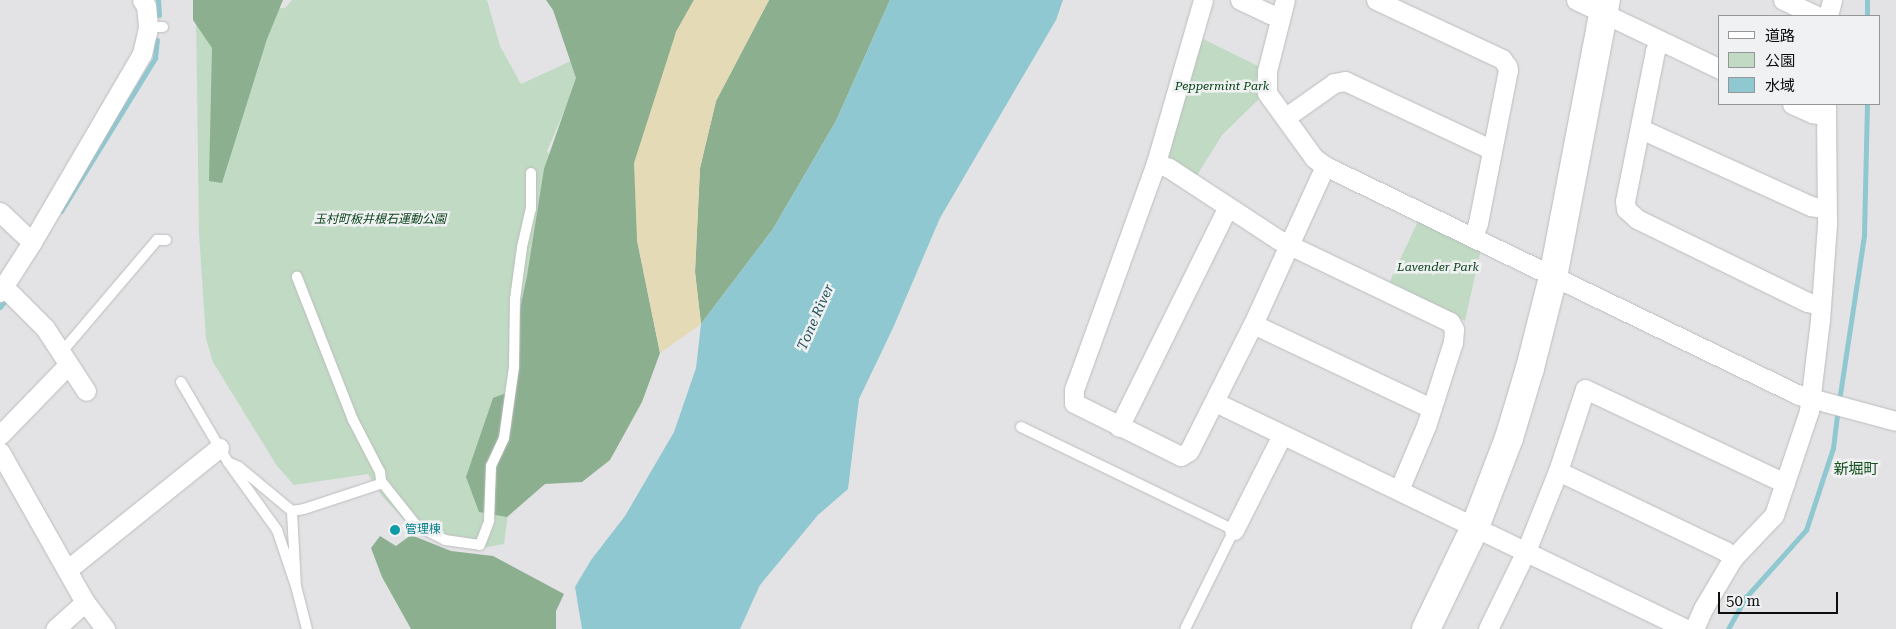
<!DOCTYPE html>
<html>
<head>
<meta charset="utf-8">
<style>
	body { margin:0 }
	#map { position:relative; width:1896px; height:629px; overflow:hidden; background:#e3e3e5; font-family:"Roboto Serif","Noto Sans JP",serif }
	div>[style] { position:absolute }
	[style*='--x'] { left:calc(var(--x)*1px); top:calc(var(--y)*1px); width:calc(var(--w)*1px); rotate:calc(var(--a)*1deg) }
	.green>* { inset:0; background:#c1dac3 }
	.forest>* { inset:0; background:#8baf8f }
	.sand>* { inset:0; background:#e4dab5 }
	.water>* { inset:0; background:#8fc8d0 }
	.stream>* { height:5px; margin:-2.5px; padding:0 2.5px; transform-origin:2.5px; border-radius:2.5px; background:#8fc8d0 }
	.roads { filter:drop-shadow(0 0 1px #bbbcbd) drop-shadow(0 0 1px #bbbcbd) }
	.lane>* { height:10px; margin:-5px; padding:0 5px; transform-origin:5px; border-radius:5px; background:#fff }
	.street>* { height:19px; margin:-9.5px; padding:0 9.5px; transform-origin:9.5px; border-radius:9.5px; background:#fff }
	.secondary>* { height:28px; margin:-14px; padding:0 14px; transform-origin:14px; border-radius:14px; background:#fff }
	.dots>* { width:14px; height:14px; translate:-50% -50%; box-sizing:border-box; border:2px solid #f0f1f2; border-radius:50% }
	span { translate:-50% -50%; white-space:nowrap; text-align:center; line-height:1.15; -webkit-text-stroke:5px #f0f1f2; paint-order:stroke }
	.park-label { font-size:12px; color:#074218; font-style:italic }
	.culture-label { font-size:12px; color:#0d838f }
	.left { translate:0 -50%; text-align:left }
	.water-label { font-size:14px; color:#215359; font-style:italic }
	.quarter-label { font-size:15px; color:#155120 }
	.legend { position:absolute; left:1718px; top:15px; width:162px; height:90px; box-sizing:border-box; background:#f0f1f2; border:1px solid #959697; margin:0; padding:6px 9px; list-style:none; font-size:15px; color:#0d0d0e }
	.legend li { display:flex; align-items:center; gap:10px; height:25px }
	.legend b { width:25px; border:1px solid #959697 }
	.scale { position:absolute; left:1718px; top:592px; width:120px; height:22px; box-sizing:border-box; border:2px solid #0d0d0e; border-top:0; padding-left:6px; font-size:15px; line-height:18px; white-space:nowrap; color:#0d0d0e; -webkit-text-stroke:4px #f0f1f2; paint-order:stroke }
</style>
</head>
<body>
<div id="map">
	<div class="green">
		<i style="clip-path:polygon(292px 0,487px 0,500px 46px,521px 84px,573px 60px,579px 77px,547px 151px,575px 195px,514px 467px,504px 544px,482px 548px,446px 544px,412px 528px,382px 496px,368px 474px,294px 485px,277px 466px,213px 362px,206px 339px,199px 234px,196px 11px,285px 8px)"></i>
		<i style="clip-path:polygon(1201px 38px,1260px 67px,1256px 82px,1262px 96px,1222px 135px,1196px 177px,1172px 161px,1168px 153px)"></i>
		<i style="clip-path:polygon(1419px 219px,1481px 249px,1465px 321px,1389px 283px)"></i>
	</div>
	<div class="forest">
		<i style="clip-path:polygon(193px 0,283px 0,267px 39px,222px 183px,209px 181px,212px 48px,193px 20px)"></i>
		<i style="clip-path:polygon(546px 0,694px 0,676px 32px,637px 240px,660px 353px,642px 402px,610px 460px,582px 482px,545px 484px,507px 517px,479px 512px,466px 477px,493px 398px,509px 392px,513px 342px,527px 276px,544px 169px,576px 78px,553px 10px)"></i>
		<i style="clip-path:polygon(769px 0,890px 0,836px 121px,773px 229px,701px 324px,695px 272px,700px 168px,716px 101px)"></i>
		<i style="clip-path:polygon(411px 535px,451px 551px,493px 556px,564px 594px,556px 611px,556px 629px,411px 629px,382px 577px,371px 548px,380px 536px,396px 546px)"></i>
	</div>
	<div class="sand">
		<i style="clip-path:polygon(694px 0,769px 0,716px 101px,700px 168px,695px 272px,701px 324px,660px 353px,637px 240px,634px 163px,676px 32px)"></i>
	</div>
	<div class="water">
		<i style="clip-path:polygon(890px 0,1063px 0,1056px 20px,940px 218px,893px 328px,859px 399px,848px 489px,818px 515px,760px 585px,740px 629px,582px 629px,575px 587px,591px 560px,625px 516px,674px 432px,696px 368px,701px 324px,773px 229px,836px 121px)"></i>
	</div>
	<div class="stream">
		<i style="--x:158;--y:0;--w:15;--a:86"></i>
		<i style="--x:1867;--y:16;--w:16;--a:-90"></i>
		<i style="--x:61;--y:211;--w:180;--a:-58.4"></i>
		<i style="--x:155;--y:58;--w:18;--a:-84"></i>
		<i style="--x:0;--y:307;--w:11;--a:-52"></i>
		<i style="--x:1839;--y:401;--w:168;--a:-81.4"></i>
		<i style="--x:1864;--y:235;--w:131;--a:-88.7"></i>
		<i style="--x:1728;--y:629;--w:37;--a:-61"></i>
		<i style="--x:1746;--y:597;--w:90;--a:-48.2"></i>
		<i style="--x:1806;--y:530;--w:86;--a:-71.8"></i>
		<i style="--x:1833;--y:448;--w:38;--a:-83"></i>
	</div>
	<div class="roads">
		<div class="lane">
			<i style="--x:148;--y:27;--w:15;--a:0"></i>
			<i style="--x:60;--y:354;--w:150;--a:-49.6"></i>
			<i style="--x:157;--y:240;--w:9;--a:0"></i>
			<i style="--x:181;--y:382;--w:93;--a:59.6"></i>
			<i style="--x:228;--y:462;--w:84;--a:54.2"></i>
			<i style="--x:277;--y:530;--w:59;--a:71.3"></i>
			<i style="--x:296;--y:586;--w:44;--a:75.7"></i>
			<i style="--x:1021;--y:427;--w:237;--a:25.8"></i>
			<i style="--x:1234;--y:530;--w:110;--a:116.3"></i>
			<i style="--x:230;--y:463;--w:10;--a:24"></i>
			<i style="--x:239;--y:467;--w:69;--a:39.7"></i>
			<i style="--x:381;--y:481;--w:56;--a:51.5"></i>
			<i style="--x:416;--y:525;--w:33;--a:27"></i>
			<i style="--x:445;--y:540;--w:35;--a:8"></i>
			<i style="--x:480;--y:545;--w:26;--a:-69"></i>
			<i style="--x:489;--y:521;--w:55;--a:-87.9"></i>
			<i style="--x:491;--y:466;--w:31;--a:-65"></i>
			<i style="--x:504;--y:438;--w:72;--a:-82"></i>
			<i style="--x:514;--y:367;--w:68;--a:-89.2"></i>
			<i style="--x:515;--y:299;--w:52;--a:-82.3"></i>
			<i style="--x:522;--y:247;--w:39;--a:-77"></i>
			<i style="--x:531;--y:209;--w:36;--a:-90"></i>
			<i style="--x:296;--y:586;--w:75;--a:-93.1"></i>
			<i style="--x:292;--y:511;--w:12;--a:-9"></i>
			<i style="--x:304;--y:509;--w:80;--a:-18.2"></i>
			<i style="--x:380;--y:484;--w:3;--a:-72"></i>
			<i style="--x:381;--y:481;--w:9;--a:-96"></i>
			<i style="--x:380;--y:472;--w:59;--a:-117.4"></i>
			<i style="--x:353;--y:420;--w:154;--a:-111.4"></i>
		</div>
		<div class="street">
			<i style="--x:1203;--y:0;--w:170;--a:106.1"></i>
			<i style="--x:1156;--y:163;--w:240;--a:109.9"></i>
			<i style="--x:1074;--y:389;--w:14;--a:90"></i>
			<i style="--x:1074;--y:403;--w:119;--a:26.4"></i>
			<i style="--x:1181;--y:456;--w:9;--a:-32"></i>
			<i style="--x:1189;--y:451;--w:142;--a:-63.3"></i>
			<i style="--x:1253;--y:324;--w:174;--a:-65.5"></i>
			<i style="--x:1240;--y:0;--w:33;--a:25"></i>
			<i style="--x:1270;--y:14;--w:10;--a:17"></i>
			<i style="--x:1285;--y:0;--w:73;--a:104.2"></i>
			<i style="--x:1267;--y:71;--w:22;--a:90"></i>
			<i style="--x:1267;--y:93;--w:80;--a:54.1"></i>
			<i style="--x:1314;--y:158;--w:14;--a:36"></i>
			<i style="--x:1325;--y:166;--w:526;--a:25.79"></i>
			<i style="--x:1799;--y:395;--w:100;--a:15"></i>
			<i style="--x:1376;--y:0;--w:139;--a:25.1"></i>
			<i style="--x:1502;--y:59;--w:9;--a:54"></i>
			<i style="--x:1507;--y:66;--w:4;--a:76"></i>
			<i style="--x:1508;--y:70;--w:156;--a:101.1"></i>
			<i style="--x:1478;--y:223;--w:15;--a:110"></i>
			<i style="--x:1576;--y:0;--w:160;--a:25.6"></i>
			<i style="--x:1783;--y:0;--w:38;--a:25"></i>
			<i style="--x:1828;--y:16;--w:16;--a:-76"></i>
			<i style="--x:1660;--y:41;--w:11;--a:117"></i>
			<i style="--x:1655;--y:51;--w:153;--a:101.3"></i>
			<i style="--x:1625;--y:201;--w:8;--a:83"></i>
			<i style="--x:1626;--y:209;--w:15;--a:42"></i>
			<i style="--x:1637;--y:219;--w:189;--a:26"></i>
			<i style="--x:1807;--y:302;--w:14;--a:12"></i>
			<i style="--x:1792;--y:104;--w:22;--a:24"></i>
			<i style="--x:1812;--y:113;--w:13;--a:9"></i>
			<i style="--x:1286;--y:117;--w:59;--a:-35.3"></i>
			<i style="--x:1334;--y:83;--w:11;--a:-10"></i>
			<i style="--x:1345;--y:81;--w:162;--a:25.1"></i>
			<i style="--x:1641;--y:129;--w:187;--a:24.4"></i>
			<i style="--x:1811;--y:206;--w:15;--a:11"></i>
			<i style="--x:1156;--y:163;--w:14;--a:21"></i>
			<i style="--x:1169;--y:168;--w:131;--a:33.2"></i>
			<i style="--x:1279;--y:240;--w:190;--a:25.6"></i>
			<i style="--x:1450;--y:322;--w:8;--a:60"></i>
			<i style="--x:1454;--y:329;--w:13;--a:94"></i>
			<i style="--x:1453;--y:342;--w:88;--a:107.8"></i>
			<i style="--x:1426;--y:426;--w:69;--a:112.9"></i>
			<i style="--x:0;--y:212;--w:44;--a:43.2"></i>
			<i style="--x:4;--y:287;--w:58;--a:45"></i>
			<i style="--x:45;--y:328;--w:75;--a:56.9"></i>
			<i style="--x:0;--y:292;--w:59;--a:-57.4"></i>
			<i style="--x:32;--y:242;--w:218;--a:-59.7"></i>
			<i style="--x:142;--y:54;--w:28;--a:-77"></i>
			<i style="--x:148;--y:27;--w:21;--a:-95"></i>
			<i style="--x:146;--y:6;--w:7;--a:-124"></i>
			<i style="--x:1253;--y:324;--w:197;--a:25.3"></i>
			<i style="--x:1215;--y:402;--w:523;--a:25.73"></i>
			<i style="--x:1119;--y:427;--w:244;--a:-63.7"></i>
			<i style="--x:0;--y:435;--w:98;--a:-45.8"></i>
			<i style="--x:0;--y:452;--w:172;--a:60.5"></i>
			<i style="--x:85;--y:602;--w:40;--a:138"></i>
			<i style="--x:1558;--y:471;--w:185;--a:25.6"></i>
			<i style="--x:1725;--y:551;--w:11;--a:41"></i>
			<i style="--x:1234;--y:530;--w:106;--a:-63.2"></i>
			<i style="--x:67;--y:570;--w:195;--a:-38.8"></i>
			<i style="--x:85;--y:602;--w:34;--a:53"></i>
			<i style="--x:1488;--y:629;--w:87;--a:-64"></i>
			<i style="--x:1526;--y:551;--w:86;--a:-68.2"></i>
			<i style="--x:1558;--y:471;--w:86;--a:-71.8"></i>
			<i style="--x:1585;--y:389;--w:221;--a:25.2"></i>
			<i style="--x:1694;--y:629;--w:24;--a:-66"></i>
			<i style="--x:1704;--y:607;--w:57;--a:-59.4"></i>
			<i style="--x:1733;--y:558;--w:59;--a:-46.4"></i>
			<i style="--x:1774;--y:515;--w:110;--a:-71.4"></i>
			<i style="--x:1809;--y:411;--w:92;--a:-83.1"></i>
			<i style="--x:1820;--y:320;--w:96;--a:-85.8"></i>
			<i style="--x:1827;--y:224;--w:120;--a:-90.5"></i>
		</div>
		<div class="secondary">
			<i style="--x:1426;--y:629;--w:113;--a:-64.3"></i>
			<i style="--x:1475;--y:527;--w:95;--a:-69.1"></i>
			<i style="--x:1509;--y:438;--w:73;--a:-73.3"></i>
			<i style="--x:1530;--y:368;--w:94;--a:-75.8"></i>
			<i style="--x:1553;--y:277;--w:282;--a:-79.2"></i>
		</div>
	</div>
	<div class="dots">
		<i style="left:395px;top:530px;background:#0f9aa8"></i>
	</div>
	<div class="park-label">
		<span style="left:1222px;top:87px">Peppermint Park</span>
		<span style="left:380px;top:220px">玉村町板井根石運動公園</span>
		<span style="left:1438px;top:268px">Lavender Park</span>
	</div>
	<div class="culture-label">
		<span class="left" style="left:405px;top:530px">管理棟</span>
	</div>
	<div class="water-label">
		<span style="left:815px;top:317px;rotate:-66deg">Tone River</span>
	</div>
	<div class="quarter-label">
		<span style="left:1856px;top:470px">新堀町</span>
	</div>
	<ul class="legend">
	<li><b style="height:6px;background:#fff"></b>道路</li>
	<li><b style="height:14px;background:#c1dac3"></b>公園</li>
	<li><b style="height:14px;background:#8fc8d0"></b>水域</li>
	</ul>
	<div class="scale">50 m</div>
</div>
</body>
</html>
